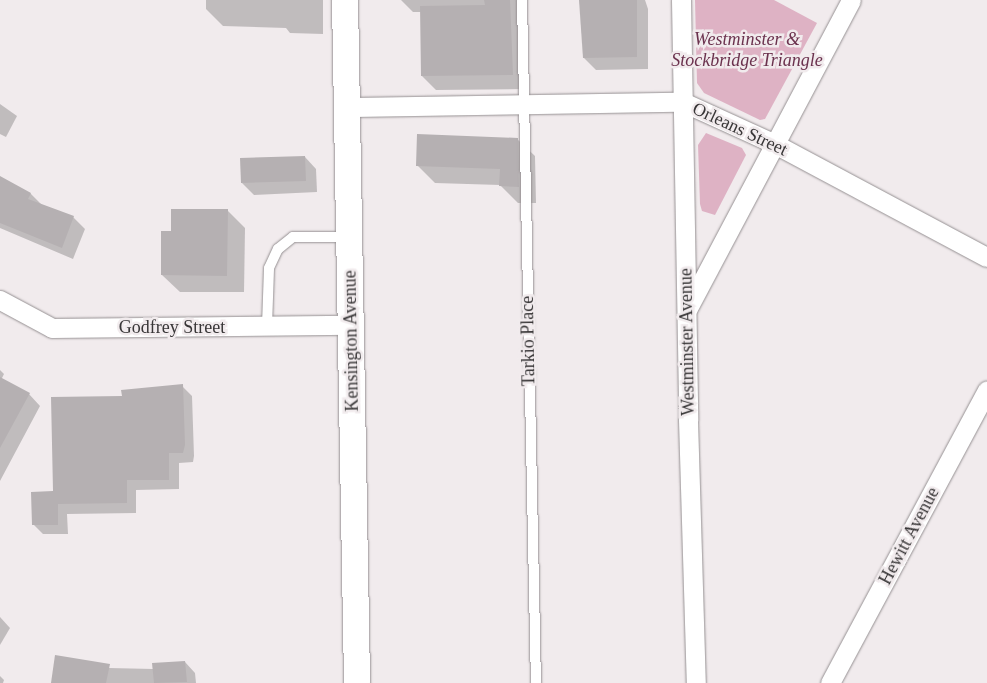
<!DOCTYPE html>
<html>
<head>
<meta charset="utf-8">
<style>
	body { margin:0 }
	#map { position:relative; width:987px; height:683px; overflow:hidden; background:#f1ebed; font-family:"Times New Roman",serif }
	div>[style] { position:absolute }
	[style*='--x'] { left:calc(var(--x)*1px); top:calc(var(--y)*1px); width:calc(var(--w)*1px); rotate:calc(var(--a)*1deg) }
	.green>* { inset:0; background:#deb2c4 }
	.shadow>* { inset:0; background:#0003 }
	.building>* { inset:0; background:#b5b0b2 }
	.roads { filter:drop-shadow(0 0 1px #959092) drop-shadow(0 0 1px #959092) }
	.lane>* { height:10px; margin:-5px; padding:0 5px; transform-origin:5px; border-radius:5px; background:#fff }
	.street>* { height:19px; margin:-9.5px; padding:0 9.5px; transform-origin:9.5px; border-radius:9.5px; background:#fff }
	.secondary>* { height:26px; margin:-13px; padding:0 13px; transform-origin:13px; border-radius:13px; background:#fff }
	span { translate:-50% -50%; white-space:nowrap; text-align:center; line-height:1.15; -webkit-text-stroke:5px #f1ebed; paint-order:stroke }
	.park-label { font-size:18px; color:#6b324e; font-style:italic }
	.street-label { font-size:18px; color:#383637 }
</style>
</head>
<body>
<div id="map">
	<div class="green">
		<i style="clip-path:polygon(695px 0,774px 0,817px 23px,765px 119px,760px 120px,704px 93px,697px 83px)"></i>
		<i style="clip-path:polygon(706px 133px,742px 148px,746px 155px,715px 215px,702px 211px,700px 204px,698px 145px)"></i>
	</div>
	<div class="shadow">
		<i style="clip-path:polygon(206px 0,323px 0,323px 34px,290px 33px,286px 28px,223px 26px,206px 9px)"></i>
		<i style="clip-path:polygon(401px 0,524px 0,527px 89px,436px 90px,422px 76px,421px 12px,413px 12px)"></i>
		<i style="clip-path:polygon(582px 0,645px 0,648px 9px,648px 69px,596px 70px,584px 58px)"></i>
		<i style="clip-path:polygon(0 104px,17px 116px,6px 137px,0 134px)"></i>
		<i style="clip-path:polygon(517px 139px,535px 156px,536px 203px,518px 203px,500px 185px,435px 183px,418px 166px)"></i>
		<i style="clip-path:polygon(305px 157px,316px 169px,317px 192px,254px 195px,242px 183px)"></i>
		<i style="clip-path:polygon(0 178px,31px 194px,43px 206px,73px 217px,85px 229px,73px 259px,0 228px)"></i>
		<i style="clip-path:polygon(228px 211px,245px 228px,244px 292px,180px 292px,162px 275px,173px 232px)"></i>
		<i style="clip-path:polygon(0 370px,4px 374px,1px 380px,29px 394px,40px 406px,0 481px)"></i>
		<i style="clip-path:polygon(182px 386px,192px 396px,194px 456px,193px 462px,179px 463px,179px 489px,136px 490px,136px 513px,67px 514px,68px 534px,43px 534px,33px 524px,123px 398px)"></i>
		<i style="clip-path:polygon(0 617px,10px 628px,0 645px)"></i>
		<i style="clip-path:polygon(185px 662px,195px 673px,196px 683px,52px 683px,109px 668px,154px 669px)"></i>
		<i style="clip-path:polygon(0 676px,4px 680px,3px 683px,0 683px)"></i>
	</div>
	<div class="building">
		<i style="clip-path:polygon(484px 0,510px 0,513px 75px,421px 76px,420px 6px,485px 5px)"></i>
		<i style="clip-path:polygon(579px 0,637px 0,637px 57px,583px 58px)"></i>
		<i style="clip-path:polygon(417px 134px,518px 138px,519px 187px,499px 186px,500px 169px,416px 166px)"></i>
		<i style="clip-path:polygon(305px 156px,306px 181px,241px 183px,240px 158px)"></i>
		<i style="clip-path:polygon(0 176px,31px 193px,28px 199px,74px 216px,62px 248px,0 223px)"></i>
		<i style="clip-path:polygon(171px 209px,228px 209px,227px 276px,161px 275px,161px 231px,171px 231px)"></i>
		<i style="clip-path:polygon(0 377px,30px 393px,0 448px)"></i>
		<i style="clip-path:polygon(183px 384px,185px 445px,183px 453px,169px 453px,169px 480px,127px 480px,127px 503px,58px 504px,58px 525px,32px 525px,31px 492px,53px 491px,51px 397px,122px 396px,121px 390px)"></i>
		<i style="clip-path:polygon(55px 655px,110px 664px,106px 683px,51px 683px)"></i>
		<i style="clip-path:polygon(185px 661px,187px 682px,154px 683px,152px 663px)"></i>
	</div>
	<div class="roads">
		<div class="lane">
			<i style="--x:522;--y:0;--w:683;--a:88.83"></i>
			<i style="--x:267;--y:326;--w:58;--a:-88"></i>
			<i style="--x:269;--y:268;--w:21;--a:-65"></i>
			<i style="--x:278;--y:249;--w:19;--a:-39"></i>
			<i style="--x:293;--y:237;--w:55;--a:0"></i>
		</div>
		<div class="street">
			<i style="--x:681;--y:0;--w:420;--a:89"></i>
			<i style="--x:688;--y:420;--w:263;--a:88.3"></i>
			<i style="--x:347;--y:107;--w:336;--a:-0.9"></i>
			<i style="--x:683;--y:102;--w:101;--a:24.5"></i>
			<i style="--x:775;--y:144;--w:240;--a:28.1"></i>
			<i style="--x:0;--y:300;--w:59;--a:28.3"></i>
			<i style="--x:52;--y:328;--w:299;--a:-0.6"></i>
			<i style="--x:688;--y:308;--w:348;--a:-62.1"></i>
			<i style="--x:830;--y:683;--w:332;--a:-61.8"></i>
		</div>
		<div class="secondary">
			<i style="--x:345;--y:0;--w:683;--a:88.99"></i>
		</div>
	</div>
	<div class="park-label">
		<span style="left:747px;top:50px">Westminster &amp;<br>Stockbridge Triangle</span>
	</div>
	<div class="street-label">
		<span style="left:740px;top:129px;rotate:25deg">Orleans Street</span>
		<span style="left:172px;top:327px">Godfrey Street</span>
		<span style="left:351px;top:341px;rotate:-91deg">Kensington Avenue</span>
		<span style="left:528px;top:341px;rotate:-91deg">Tarkio Place</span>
		<span style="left:687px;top:342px;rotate:-91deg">Westminster Avenue</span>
		<span style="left:909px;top:536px;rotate:-62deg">Hewitt Avenue</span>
	</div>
</div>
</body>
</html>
